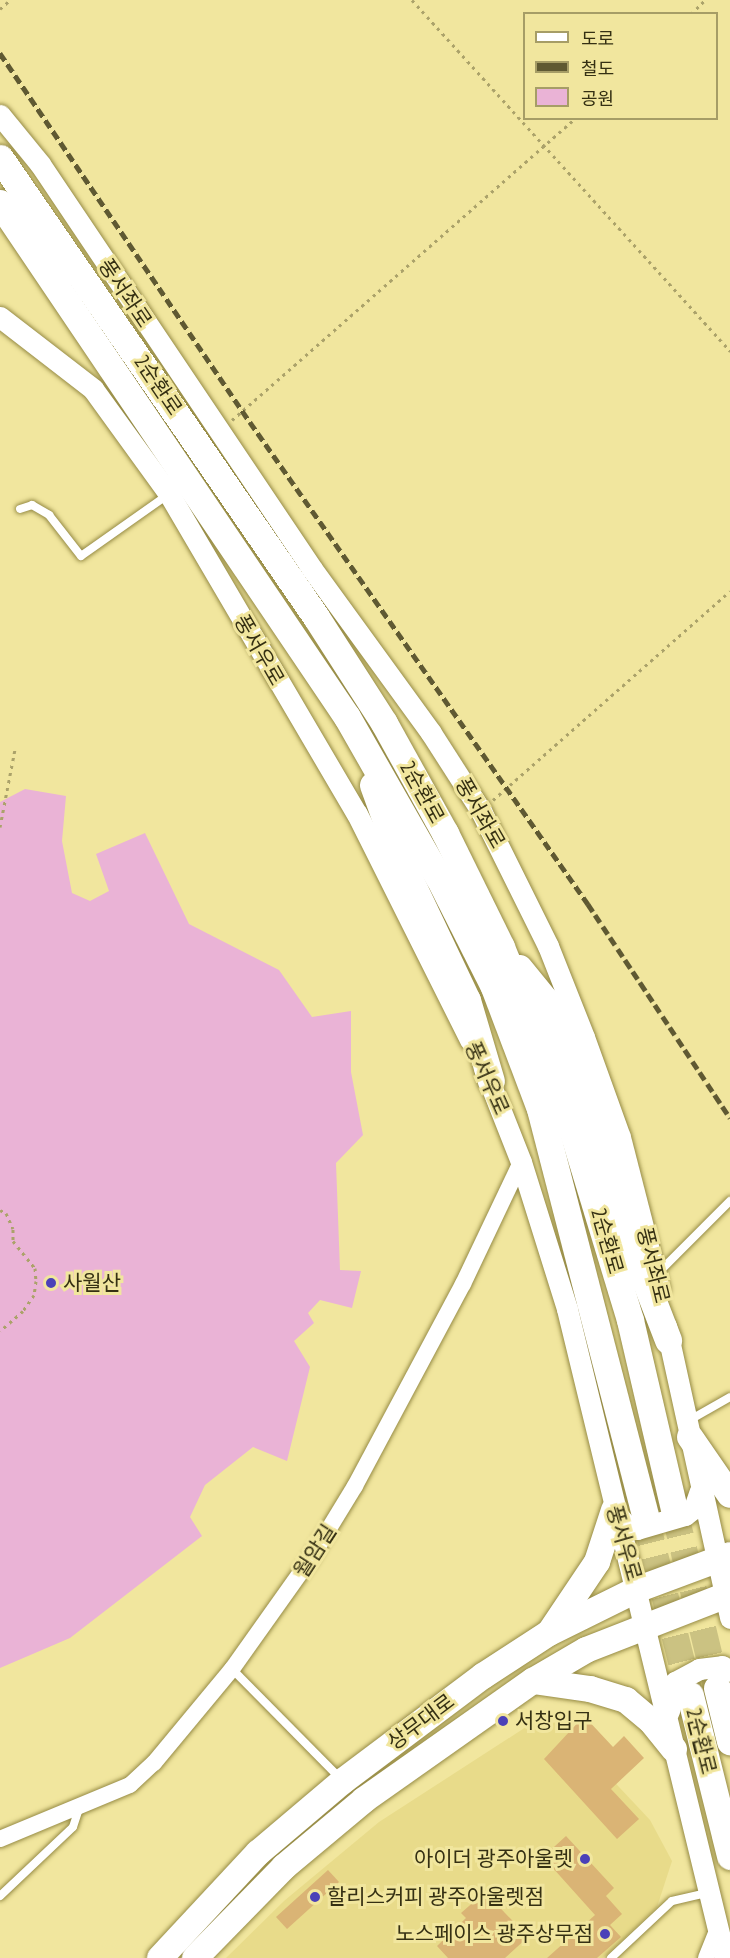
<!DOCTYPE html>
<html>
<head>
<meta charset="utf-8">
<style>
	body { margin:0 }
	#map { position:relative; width:730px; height:1958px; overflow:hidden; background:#f1e69e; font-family:"PT Sans Narrow","Noto Sans KR",sans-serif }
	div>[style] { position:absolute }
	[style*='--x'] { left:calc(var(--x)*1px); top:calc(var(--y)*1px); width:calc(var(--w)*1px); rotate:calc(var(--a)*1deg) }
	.built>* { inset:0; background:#e8db8a }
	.green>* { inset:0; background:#eab3d6 }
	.building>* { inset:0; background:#dab475 }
	.trunk-tunnel>* { height:27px; margin-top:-13.5px; transform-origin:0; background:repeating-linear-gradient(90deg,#cbc282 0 27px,transparent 0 41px) }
	.path>* { height:3px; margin-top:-1.5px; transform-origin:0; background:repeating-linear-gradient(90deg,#aba26a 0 3px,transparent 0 7.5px) }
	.roads { filter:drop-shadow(0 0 2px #968b45) drop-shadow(0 0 2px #968b45) }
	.service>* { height:8px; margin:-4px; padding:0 4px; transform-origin:4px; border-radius:4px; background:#fff }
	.minor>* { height:16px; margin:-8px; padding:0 8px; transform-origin:8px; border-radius:8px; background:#fff }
	.tertiary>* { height:21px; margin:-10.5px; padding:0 10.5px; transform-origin:10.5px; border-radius:10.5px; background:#fff }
	.primary>* { height:26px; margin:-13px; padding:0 13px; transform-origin:13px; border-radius:13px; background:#fff }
	.trunk>* { height:27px; margin:-13.5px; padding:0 13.5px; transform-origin:13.5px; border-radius:13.5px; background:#fff }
	.rail>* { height:4.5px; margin-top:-2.25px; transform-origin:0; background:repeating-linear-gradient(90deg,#5f5932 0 9px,transparent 0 13.5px) }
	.dots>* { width:16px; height:16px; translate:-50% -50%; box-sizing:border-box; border:3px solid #f1e69e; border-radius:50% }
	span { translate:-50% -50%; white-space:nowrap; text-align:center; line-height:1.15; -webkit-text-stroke:6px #f1e69e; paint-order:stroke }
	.street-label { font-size:21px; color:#353013 }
	.poi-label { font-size:21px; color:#353013 }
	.left { translate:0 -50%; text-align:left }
	.right { translate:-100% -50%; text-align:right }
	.legend { position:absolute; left:523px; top:12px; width:195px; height:108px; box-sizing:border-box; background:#f1e69e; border:2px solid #a69d66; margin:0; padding:8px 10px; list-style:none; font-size:18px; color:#353013 }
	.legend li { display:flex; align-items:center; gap:12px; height:30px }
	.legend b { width:30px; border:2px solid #a69d66 }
</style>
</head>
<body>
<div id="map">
	<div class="built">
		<i style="clip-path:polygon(558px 1722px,650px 1820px,672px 1861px,657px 1907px,603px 1958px,226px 1958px,284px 1901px,379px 1822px,526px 1727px)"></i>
	</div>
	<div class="green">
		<i style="clip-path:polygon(25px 789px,66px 796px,62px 841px,72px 893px,90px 901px,109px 891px,96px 854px,145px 833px,189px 924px,279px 970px,312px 1017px,351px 1011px,351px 1072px,363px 1135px,336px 1163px,340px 1270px,361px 1271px,352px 1308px,320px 1300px,308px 1313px,314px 1323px,294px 1341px,310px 1367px,287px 1461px,253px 1447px,205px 1485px,190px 1517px,202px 1536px,70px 1638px,0 1668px,0 802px)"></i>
	</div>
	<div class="building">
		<i style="clip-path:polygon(584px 1716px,613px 1747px,624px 1736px,644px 1758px,611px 1789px,639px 1819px,617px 1839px,544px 1759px)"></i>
		<i style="clip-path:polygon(566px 1836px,614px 1888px,606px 1896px,622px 1914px,610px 1925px,621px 1937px,597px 1958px,547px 1958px,595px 1915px,543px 1857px)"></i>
		<i style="clip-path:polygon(328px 1870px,339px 1882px,287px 1929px,276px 1917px)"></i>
		<i style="clip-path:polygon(485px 1892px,528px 1937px,505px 1958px,448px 1958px,437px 1946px,466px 1918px,461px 1913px)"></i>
	</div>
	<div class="trunk-tunnel">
		<i style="--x:674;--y:1509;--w:184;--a:76.5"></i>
		<i style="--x:645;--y:1516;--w:185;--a:75.9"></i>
	</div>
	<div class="path">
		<i style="--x:412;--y:0;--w:474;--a:47.8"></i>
		<i style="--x:0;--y:9;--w:13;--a:-42"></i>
		<i style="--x:691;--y:14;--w:20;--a:-45"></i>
		<i style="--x:232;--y:420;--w:458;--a:-41.3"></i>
		<i style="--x:493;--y:800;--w:316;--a:-41.4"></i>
		<i style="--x:0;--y:827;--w:79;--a:-79.1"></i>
		<i style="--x:0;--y:1210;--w:7;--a:27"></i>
		<i style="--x:6;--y:1213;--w:17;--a:66"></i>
		<i style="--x:13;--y:1229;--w:12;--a:90"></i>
		<i style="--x:13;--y:1241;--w:35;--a:51"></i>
		<i style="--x:35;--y:1268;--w:13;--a:86"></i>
		<i style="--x:36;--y:1281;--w:14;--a:98"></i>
		<i style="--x:34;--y:1295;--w:19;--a:125"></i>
		<i style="--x:23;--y:1311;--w:30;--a:139"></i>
	</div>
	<div class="roads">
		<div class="service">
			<i style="--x:20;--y:509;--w:13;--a:-18"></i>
			<i style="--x:32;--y:505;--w:20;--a:30"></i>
			<i style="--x:49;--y:515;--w:52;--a:52"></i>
			<i style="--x:81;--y:556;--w:108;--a:-35.2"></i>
			<i style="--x:656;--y:1275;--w:105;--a:-45"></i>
			<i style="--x:688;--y:1421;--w:48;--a:-29.7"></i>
			<i style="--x:232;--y:1669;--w:153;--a:45.3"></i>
			<i style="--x:0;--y:1896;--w:100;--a:-43.4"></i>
			<i style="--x:73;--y:1827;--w:19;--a:-72"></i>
			<i style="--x:611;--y:1958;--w:83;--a:-43.1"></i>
			<i style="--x:672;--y:1901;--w:36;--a:-13"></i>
		</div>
		<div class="minor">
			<i style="--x:0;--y:1839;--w:141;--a:-22.6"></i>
			<i style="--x:130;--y:1785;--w:33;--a:-43"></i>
			<i style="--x:154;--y:1763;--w:122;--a:-50.3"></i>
			<i style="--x:232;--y:1669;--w:136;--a:-54.6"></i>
			<i style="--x:311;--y:1558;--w:84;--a:-58.6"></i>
			<i style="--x:355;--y:1486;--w:229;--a:-61.9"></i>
			<i style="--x:463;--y:1284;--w:135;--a:-64.6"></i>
			<i style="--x:706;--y:1958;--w:32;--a:-68"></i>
		</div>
		<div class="tertiary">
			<i style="--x:0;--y:115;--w:63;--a:50.8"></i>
			<i style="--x:40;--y:164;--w:488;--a:56.1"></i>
			<i style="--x:312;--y:569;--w:203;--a:54"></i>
			<i style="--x:431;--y:733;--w:93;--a:57.3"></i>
			<i style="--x:481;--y:811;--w:151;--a:63.6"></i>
			<i style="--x:548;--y:946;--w:98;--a:68.4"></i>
			<i style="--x:584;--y:1037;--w:106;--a:70.2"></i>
			<i style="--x:620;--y:1137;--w:157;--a:75.6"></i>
			<i style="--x:0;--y:317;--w:118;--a:37.7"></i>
			<i style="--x:93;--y:389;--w:130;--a:54.1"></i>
			<i style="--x:169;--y:494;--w:371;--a:59.6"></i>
			<i style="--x:357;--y:814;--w:253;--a:63.4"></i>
			<i style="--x:484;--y:1068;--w:101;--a:68.5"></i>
			<i style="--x:521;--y:1162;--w:154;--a:72.6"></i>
			<i style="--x:567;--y:1309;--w:668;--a:76.32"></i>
			<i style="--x:666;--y:1326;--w:299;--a:77.6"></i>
			<i style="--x:614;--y:1511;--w:21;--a:49"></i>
			<i style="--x:628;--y:1527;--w:9;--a:13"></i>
			<i style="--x:637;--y:1529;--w:50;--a:-16.3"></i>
			<i style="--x:685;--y:1515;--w:11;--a:-38"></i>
			<i style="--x:694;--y:1508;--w:18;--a:-71"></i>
			<i style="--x:669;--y:1711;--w:30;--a:-78"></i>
			<i style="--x:675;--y:1682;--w:27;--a:-28"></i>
			<i style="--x:699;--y:1669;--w:23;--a:-7"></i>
			<i style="--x:722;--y:1666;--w:9;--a:32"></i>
		</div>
		<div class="primary">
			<i style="--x:690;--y:1437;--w:70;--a:55.4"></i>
			<i style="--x:552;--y:1629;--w:81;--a:-56.1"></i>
			<i style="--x:597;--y:1562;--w:55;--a:-71.9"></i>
			<i style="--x:533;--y:1681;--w:58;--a:8"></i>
			<i style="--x:590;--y:1689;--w:38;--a:17"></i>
			<i style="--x:626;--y:1700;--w:34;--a:40"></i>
			<i style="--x:652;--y:1722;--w:35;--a:51"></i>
			<i style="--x:160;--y:1958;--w:144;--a:-47"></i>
			<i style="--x:258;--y:1853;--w:111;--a:-40.3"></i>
			<i style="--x:343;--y:1781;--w:175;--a:-36.9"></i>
			<i style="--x:483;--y:1676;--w:79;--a:-33.1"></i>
			<i style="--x:549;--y:1633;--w:97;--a:-26.3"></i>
			<i style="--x:636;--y:1590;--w:100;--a:-20.4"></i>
			<i style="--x:195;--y:1958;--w:127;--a:-45.6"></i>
			<i style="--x:284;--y:1867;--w:104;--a:-39.9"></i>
			<i style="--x:364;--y:1800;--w:207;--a:-35.2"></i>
			<i style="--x:533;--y:1681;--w:61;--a:-30.3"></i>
			<i style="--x:586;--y:1650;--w:155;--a:-21.3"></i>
		</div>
		<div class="trunk">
			<i style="--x:0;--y:158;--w:557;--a:55.45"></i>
			<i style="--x:316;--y:617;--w:126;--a:57.3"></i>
			<i style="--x:384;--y:723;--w:126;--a:61"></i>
			<i style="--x:445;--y:833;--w:127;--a:63.8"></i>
			<i style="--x:501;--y:947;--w:161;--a:67.7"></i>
			<i style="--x:562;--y:1096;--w:234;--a:73.1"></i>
			<i style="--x:630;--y:1320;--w:194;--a:76.9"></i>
			<i style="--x:0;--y:203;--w:620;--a:55.98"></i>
			<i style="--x:347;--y:717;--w:185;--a:60.3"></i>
			<i style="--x:439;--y:878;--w:122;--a:63.2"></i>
			<i style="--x:494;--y:987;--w:130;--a:69.3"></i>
			<i style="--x:540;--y:1109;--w:420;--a:75.5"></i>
			<i style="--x:373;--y:785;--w:79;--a:70"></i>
			<i style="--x:400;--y:859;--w:156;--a:64.6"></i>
			<i style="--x:467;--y:1000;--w:84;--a:73.5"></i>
			<i style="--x:519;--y:968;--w:41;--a:50.9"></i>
			<i style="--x:545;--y:1000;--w:101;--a:67.2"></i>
			<i style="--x:584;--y:1093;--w:144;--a:73.1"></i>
			<i style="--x:626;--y:1231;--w:117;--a:68.9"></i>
			<i style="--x:717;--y:1688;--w:55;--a:76.2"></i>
			<i style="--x:690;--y:1695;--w:166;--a:76"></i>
		</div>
	</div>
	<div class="rail">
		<i style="--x:0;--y:53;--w:446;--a:55.9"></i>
		<i style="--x:250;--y:422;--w:589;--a:54.96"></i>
		<i style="--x:588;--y:904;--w:257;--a:56.4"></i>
	</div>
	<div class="dots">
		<i style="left:51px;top:1283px;background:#4b41b8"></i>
		<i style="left:503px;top:1721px;background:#4b41b8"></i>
		<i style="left:585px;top:1859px;background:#4b41b8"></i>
		<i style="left:315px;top:1897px;background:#4b41b8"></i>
		<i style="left:605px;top:1934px;background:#4b41b8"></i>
	</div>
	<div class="street-label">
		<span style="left:125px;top:293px;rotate:56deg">풍서좌로</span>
		<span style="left:158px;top:385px;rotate:56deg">2순환로</span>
		<span style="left:259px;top:650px;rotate:60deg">풍서우로</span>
		<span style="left:422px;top:792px;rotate:61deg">2순환로</span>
		<span style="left:480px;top:813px;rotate:60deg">풍서좌로</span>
		<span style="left:487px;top:1078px;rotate:66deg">풍서우로</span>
		<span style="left:607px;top:1241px;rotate:74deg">2순환로</span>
		<span style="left:653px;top:1265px;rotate:76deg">풍서좌로</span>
		<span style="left:624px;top:1543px;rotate:74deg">풍서우로</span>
		<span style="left:315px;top:1551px;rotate:-57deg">월암길</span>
		<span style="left:421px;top:1722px;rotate:-37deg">상무대로</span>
		<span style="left:701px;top:1741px;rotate:76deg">2순환로</span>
	</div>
	<div class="poi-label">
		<span class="left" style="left:63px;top:1283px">사월산</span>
		<span class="left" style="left:515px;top:1721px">서창입구</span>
		<span class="right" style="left:573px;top:1859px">아이더 광주아울렛</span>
		<span class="left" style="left:327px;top:1897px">할리스커피 광주아울렛점</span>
		<span class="right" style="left:593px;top:1934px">노스페이스 광주상무점</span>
	</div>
	<ul class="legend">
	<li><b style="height:8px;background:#fff"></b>도로</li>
	<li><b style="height:8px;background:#5f5932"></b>철도</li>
	<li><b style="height:16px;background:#eab3d6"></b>공원</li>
	</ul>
</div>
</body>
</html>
